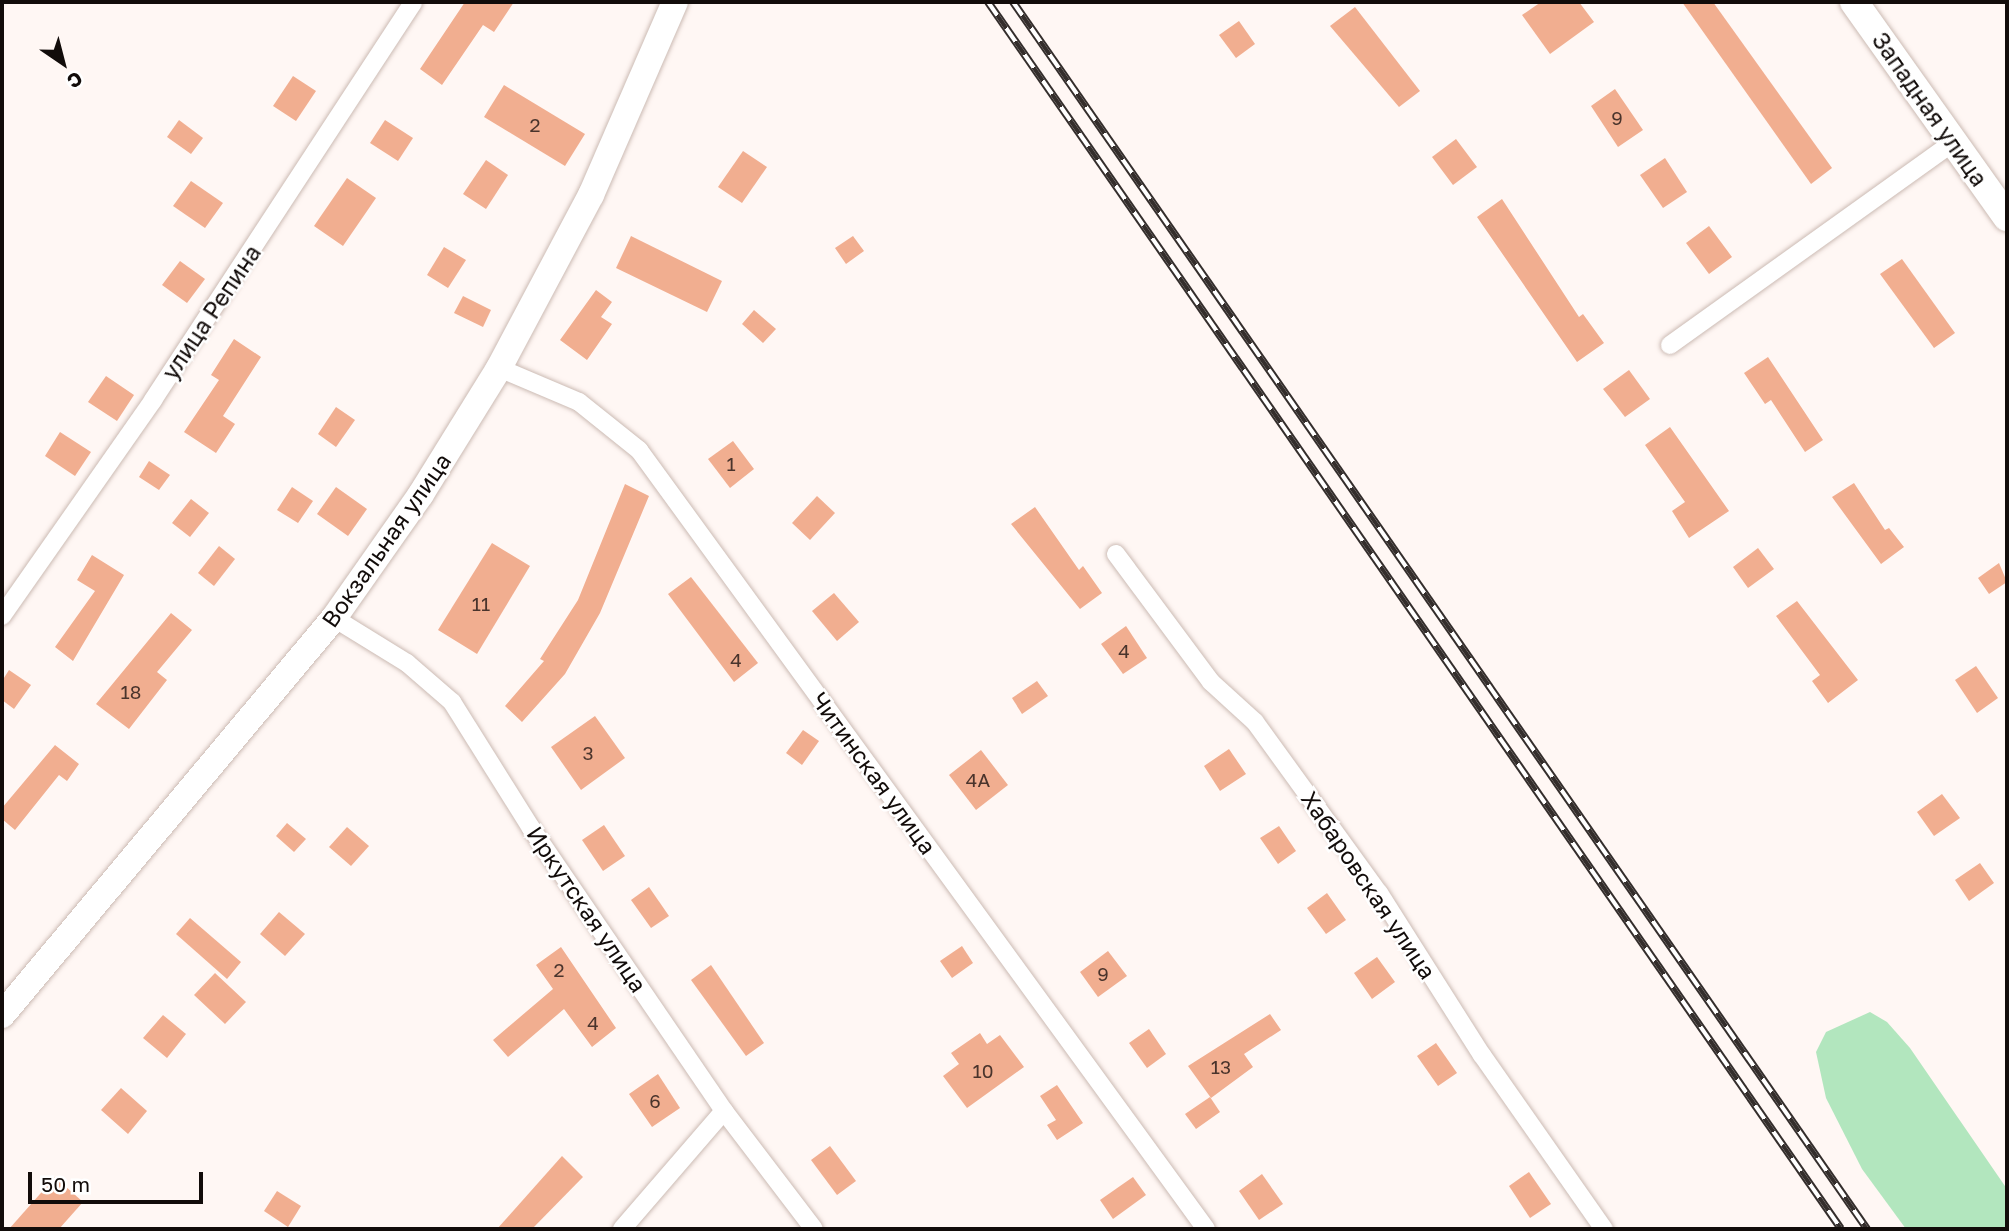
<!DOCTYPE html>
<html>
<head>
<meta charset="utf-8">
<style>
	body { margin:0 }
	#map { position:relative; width:2009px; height:1231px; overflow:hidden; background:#fff7f4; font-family:"Golos Text",sans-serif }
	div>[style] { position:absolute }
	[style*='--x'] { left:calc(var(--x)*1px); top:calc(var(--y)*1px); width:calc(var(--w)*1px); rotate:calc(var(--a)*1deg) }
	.green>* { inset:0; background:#b2e6be }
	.building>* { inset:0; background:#f1ae90 }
	.roads { filter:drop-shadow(0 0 2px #ccbbb4) drop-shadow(0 0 2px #ccbbb4) }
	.minor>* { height:18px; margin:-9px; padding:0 9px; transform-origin:9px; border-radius:9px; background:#fff }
	.secondary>* { height:26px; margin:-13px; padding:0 13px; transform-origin:13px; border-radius:13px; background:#fff }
	.primary>* { height:28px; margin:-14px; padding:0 14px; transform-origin:14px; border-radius:14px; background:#fff }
	.rail>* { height:8px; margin-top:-4px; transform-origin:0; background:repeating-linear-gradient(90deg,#fff 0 16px,#342e2c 0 32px); box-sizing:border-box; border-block:2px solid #342e2c }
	span { translate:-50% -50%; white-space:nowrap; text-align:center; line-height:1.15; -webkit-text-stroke:5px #fff; paint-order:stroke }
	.number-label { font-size:19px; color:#4a342c }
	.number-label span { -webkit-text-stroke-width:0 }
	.street-label { font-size:23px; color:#120c0a }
	.frame { position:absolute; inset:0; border:4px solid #120c0a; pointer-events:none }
	.north { position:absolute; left:28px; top:28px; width:70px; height:70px; -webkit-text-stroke:5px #fff; paint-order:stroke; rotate:145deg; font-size:19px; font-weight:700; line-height:28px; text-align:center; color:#120c0a }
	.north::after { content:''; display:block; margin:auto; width:24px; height:32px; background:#120c0a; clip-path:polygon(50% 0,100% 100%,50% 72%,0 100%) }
	.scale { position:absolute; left:28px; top:1172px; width:175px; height:32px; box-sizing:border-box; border:4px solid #120c0a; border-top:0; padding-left:9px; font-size:21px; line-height:24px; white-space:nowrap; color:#120c0a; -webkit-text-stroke:5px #fff; paint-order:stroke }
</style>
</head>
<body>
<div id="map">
	<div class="green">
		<i style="clip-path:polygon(1870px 1012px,1887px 1022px,1910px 1048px,2007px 1189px,2007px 1229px,1906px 1229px,1862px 1169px,1826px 1098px,1816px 1052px,1826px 1032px)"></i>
	</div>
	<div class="building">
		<i style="clip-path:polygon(465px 2px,514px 2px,494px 32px,483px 25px,442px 85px,420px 69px)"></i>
		<i style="clip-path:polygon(1541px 2px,1579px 2px,1594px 22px,1550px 54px,1522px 15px)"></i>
		<i style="clip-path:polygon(1682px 2px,1713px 2px,1832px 168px,1811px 184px)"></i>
		<i style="clip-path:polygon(1355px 7px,1420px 91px,1399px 107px,1330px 26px)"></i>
		<i style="clip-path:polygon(1239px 21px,1255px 44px,1236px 58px,1219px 35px)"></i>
		<i style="clip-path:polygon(293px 76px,316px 91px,296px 121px,273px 106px)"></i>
		<i style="clip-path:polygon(504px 85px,585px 134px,565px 166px,484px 117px)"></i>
		<i style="clip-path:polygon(1615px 89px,1643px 130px,1618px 147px,1591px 106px)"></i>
		<i style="clip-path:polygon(179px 120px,203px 138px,191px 154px,167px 137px)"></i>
		<i style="clip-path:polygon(385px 120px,413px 138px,398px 161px,370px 143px)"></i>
		<i style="clip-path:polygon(1456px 139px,1477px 167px,1453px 185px,1432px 157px)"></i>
		<i style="clip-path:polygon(743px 151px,767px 167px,742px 203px,718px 187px)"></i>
		<i style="clip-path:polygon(1665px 158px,1687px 192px,1663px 208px,1640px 175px)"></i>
		<i style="clip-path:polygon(486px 160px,508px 175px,486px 209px,463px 194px)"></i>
		<i style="clip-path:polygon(347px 178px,376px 198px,343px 246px,314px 226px)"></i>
		<i style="clip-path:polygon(191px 181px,223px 203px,205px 228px,173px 206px)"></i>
		<i style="clip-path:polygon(1502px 199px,1579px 317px,1583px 314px,1604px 343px,1577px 362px,1477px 217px)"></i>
		<i style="clip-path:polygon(1709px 226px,1732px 257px,1709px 274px,1686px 243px)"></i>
		<i style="clip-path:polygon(631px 236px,722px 281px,707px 312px,616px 268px)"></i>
		<i style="clip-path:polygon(853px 236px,864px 251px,846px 264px,835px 248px)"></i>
		<i style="clip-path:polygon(444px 247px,466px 260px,448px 288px,427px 275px)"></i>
		<i style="clip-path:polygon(1902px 259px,1955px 333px,1934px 348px,1880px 274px)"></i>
		<i style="clip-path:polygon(180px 261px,205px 279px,187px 303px,162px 285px)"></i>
		<i style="clip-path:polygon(596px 290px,612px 302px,601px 317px,612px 324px,587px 360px,560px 340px)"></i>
		<i style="clip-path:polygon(463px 296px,491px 310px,483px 327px,454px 313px)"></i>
		<i style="clip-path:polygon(754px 310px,776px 329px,763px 343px,742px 324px)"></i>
		<i style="clip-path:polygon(234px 339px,261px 357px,223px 416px,235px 424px,216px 453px,184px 432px,219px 380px,211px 375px)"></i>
		<i style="clip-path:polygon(1768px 357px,1823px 440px,1805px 452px,1771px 400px,1765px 404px,1744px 373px)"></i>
		<i style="clip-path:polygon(1629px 370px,1650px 399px,1625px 417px,1603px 389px)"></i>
		<i style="clip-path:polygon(106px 376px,134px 395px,117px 421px,88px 402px)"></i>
		<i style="clip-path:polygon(336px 407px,355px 420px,336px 447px,318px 434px)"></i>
		<i style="clip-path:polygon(1670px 427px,1729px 511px,1689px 538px,1672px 511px,1685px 502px,1645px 445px)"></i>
		<i style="clip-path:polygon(60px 432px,91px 452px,75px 476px,45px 456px)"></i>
		<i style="clip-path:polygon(733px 441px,754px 469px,730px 488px,708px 459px)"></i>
		<i style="clip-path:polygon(149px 461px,170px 475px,159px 490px,139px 477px)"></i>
		<i style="clip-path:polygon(1854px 483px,1885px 530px,1889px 528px,1904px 547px,1881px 564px,1832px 497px)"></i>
		<i style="clip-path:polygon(625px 484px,649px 496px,600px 613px,565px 674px,522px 722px,505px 706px,544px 661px,540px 659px,578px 600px)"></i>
		<i style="clip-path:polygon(292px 487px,313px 501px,298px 523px,277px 510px)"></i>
		<i style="clip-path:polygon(336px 487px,367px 509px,348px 536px,317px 514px)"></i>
		<i style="clip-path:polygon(817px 496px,835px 513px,810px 540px,792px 523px)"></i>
		<i style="clip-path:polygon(191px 499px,209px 513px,190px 537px,172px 523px)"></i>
		<i style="clip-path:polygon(1035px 507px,1079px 570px,1083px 566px,1102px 593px,1080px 609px,1011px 524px)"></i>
		<i style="clip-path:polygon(492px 543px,530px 566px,477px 654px,438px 630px)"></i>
		<i style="clip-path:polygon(219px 546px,235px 559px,214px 586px,198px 573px)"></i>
		<i style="clip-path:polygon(1758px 548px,1774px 569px,1748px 588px,1733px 567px)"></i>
		<i style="clip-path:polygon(92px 555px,124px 575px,73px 661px,55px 647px,95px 591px,77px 580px)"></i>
		<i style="clip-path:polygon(1999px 563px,2007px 582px,1989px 594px,1978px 578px)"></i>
		<i style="clip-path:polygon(691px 577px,758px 663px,734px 682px,668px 594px)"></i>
		<i style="clip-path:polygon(834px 593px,859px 622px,837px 641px,812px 611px)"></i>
		<i style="clip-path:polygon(1797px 601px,1858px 680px,1828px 703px,1812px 681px,1820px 675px,1776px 616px)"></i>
		<i style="clip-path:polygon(171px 613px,192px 630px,157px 672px,167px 680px,129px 729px,96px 704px)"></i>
		<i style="clip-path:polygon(1126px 626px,1147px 658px,1123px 674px,1101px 644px)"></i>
		<i style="clip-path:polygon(1976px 666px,1998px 698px,1977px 713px,1955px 680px)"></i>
		<i style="clip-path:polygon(9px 670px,31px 685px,14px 709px,2px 700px,2px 681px)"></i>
		<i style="clip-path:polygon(1037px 681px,1048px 696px,1022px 714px,1012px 698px)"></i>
		<i style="clip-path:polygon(595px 716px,625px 758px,581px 790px,551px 747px)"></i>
		<i style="clip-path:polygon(803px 730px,819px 741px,802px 765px,786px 753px)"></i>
		<i style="clip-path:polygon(55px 745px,79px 764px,67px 781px,59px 775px,15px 830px,2px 819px,2px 808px)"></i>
		<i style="clip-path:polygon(1229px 749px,1246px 774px,1220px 791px,1204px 766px)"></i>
		<i style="clip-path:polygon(981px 750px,1008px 785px,976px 810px,949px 775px)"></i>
		<i style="clip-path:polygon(1942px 794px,1960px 818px,1934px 836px,1917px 812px)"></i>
		<i style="clip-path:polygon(287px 823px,306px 839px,294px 852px,276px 836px)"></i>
		<i style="clip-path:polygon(604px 825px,625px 856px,603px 871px,582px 840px)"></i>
		<i style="clip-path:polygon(1279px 826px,1296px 851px,1278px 864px,1260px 838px)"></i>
		<i style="clip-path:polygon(347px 827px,369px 846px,351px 866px,329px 847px)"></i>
		<i style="clip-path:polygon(1980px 863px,1994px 883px,1969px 901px,1955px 880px)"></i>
		<i style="clip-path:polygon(649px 887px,669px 916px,651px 928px,631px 900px)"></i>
		<i style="clip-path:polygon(1327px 893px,1346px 920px,1326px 934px,1307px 908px)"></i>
		<i style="clip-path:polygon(279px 912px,305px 934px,285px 956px,260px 934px)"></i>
		<i style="clip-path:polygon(190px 918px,241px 962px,227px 979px,176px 934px)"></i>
		<i style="clip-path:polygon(962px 946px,973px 963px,952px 978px,940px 961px)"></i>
		<i style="clip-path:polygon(561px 947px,616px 1028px,592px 1047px,564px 1009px,508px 1057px,493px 1040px,553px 989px,536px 965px)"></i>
		<i style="clip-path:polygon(1108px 951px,1127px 976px,1098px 997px,1080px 972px)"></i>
		<i style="clip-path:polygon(1377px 957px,1395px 982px,1372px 999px,1354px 973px)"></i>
		<i style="clip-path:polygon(711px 965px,764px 1043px,746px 1056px,691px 980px)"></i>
		<i style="clip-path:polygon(215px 973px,246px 1002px,225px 1024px,194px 995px)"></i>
		<i style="clip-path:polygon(1270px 1014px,1281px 1030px,1244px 1054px,1253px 1067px,1211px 1098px,1188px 1066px)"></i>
		<i style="clip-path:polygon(163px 1015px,186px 1034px,167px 1058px,143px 1038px)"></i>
		<i style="clip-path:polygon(1149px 1029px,1166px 1054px,1147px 1068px,1129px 1043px)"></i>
		<i style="clip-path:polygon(980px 1033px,987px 1044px,1000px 1035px,1024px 1067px,967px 1108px,943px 1076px,959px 1064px,951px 1053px)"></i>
		<i style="clip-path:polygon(1436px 1043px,1457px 1073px,1438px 1086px,1417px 1056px)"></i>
		<i style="clip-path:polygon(658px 1074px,680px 1108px,652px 1127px,629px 1094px)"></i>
		<i style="clip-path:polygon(1057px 1085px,1083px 1123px,1057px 1140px,1047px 1125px,1056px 1120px,1040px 1096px)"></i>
		<i style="clip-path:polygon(121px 1088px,147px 1111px,128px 1134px,101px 1110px)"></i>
		<i style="clip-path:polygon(1210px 1097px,1220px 1112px,1196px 1129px,1185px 1114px)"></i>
		<i style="clip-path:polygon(830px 1146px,856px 1181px,837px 1195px,811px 1160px)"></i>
		<i style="clip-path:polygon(562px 1156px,583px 1177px,532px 1229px,497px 1229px)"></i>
		<i style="clip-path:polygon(1529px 1172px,1551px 1204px,1530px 1218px,1509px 1186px)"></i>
		<i style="clip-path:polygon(1262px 1174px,1283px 1204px,1259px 1220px,1239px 1191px)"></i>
		<i style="clip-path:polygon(55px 1177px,83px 1202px,59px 1229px,9px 1229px)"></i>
		<i style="clip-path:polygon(1133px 1177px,1146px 1195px,1113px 1219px,1100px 1200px)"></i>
		<i style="clip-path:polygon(277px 1191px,301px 1206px,288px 1227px,264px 1211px)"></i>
	</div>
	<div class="roads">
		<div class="minor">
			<i style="--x:1670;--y:345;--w:349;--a:-35.6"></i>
			<i style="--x:499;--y:368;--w:87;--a:23"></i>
			<i style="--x:579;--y:402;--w:77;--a:38.7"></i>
			<i style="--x:639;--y:450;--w:963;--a:53.95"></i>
			<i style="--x:1116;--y:554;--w:159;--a:53.4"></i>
			<i style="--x:1211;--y:682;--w:59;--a:42.3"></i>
			<i style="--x:1255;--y:722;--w:211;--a:54.1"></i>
			<i style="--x:1379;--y:893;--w:192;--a:57.6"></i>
			<i style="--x:1482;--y:1055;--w:213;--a:55"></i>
			<i style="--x:2;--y:616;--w:264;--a:-55"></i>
			<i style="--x:153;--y:400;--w:475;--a:-56.8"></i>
			<i style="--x:334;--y:618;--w:86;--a:31.7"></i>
			<i style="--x:407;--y:663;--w:60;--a:40.9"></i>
			<i style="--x:452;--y:702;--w:149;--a:57.9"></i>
			<i style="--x:531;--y:828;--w:343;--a:55.7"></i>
			<i style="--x:724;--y:1111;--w:148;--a:52.7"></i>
			<i style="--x:622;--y:1229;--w:156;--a:-49.2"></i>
		</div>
		<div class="secondary">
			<i style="--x:2;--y:1015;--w:518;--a:-50.1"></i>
			<i style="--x:334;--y:618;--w:151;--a:-54.9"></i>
			<i style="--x:421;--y:494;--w:148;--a:-58.2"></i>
			<i style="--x:499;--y:368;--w:196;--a:-62"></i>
			<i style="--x:591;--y:195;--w:210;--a:-66.5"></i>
		</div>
		<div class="primary">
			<i style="--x:1854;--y:2;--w:264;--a:54.6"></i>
		</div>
	</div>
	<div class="rail">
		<i style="--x:988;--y:2;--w:1494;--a:55.19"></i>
		<i style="--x:1013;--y:2;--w:1495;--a:55.16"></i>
	</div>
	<div class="number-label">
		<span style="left:1617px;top:118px">9</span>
		<span style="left:535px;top:125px">2</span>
		<span style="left:731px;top:464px">1</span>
		<span style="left:481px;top:604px">11</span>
		<span style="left:1124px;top:651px">4</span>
		<span style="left:736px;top:660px">4</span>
		<span style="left:131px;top:692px">18</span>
		<span style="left:588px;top:753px">3</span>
		<span style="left:978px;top:780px">4А</span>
		<span style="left:559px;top:970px">2</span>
		<span style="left:1103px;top:974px">9</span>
		<span style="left:593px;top:1023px">4</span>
		<span style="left:1221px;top:1067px">13</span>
		<span style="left:983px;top:1071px">10</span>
		<span style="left:655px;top:1101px">6</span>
	</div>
	<div class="street-label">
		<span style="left:1930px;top:109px;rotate:55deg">Западная улица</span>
		<span style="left:211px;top:312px;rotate:-56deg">улица Репина</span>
		<span style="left:386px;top:540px;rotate:-55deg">Вокзальная улица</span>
		<span style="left:874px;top:773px;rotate:54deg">Читинская улица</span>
		<span style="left:1369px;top:885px;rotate:56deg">Хабаровская улица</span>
		<span style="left:587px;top:909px;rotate:56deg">Иркутская улица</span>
	</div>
	<div class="frame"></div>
	<div class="north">С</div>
	<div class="scale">50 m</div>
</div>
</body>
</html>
